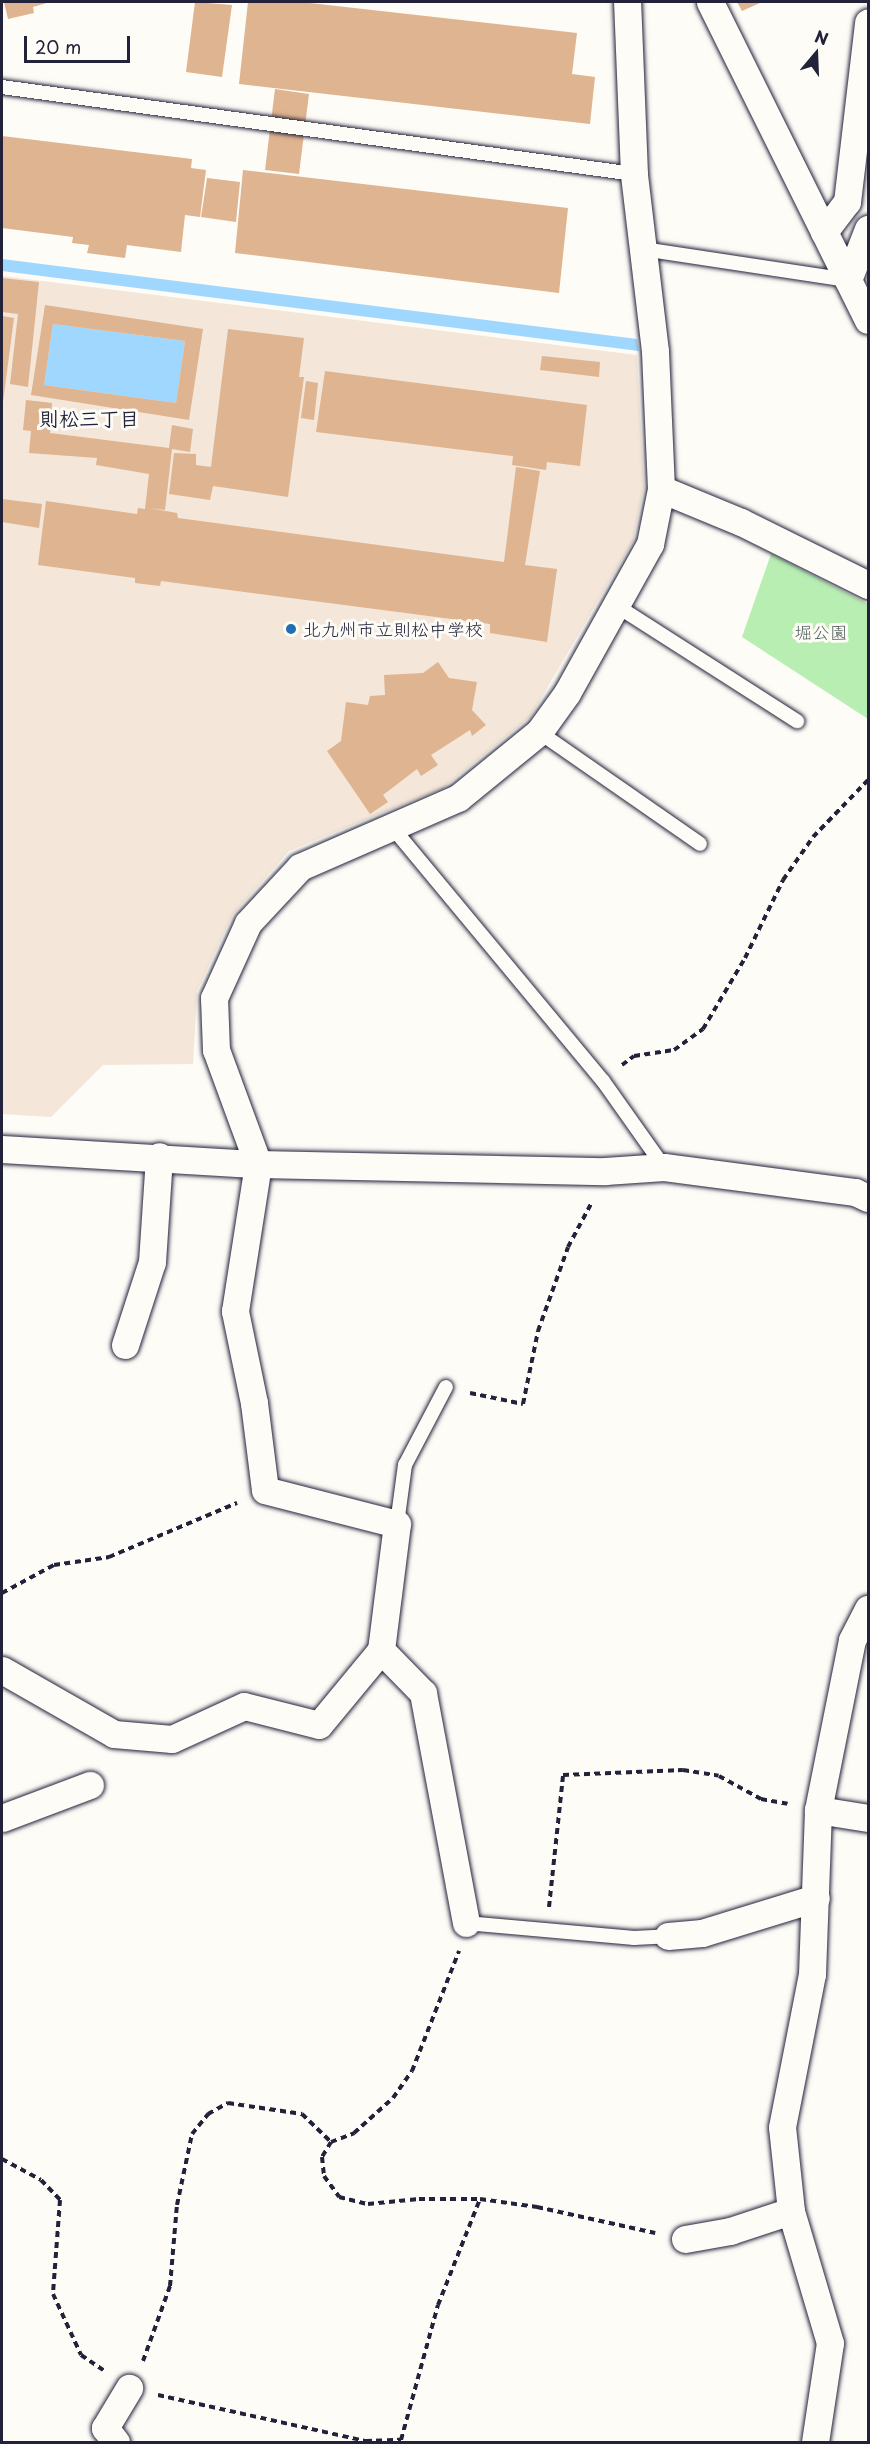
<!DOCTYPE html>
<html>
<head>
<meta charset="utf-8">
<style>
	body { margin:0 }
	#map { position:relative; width:870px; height:2444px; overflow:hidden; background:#fdfcf7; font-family:"Playpen Sans","Klee One",sans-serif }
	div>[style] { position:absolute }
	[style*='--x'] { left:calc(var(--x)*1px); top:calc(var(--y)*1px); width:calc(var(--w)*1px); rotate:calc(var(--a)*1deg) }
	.built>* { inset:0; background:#f4e6d8 }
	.green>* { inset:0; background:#b8eeb1 }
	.water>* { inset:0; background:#9fd7ff }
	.building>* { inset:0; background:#dfb490 }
	.path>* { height:4px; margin-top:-2px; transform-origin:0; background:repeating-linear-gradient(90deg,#22223b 0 6px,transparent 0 10.5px) }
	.roads { filter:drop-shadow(0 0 2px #22223b) drop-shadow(0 0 2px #22223b) }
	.service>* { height:14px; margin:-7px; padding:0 7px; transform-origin:7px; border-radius:7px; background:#fdfcf7 }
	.minor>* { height:27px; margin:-13.5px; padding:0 13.5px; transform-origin:13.5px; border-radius:13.5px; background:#fdfcf7 }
	.dots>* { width:16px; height:16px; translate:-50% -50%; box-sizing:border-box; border:3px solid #fdfcf7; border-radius:50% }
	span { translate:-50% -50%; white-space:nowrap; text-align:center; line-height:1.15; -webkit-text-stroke:6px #fdfcf7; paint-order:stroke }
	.poi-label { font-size:18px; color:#22223b }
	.left { translate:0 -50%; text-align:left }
	.park-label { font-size:18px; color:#4f5f5e }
	.neighbourhood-label { font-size:20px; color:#22223b; font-weight:700 }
	.frame { position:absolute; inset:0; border:3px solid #22223b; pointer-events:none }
	.north { position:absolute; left:786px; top:24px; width:60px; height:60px; -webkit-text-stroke:4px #fdfcf7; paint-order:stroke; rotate:19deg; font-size:16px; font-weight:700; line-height:24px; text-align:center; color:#22223b }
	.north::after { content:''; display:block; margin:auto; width:21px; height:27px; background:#22223b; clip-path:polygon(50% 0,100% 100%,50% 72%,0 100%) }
	.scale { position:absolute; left:24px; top:36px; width:106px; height:27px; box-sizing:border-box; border:3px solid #22223b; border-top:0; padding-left:8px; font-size:18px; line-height:21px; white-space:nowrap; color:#22223b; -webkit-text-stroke:4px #fdfcf7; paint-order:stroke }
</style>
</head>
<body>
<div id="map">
	<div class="built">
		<i style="clip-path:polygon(2px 276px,637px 355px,644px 487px,633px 541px,530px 717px,443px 788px,289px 851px,233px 914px,197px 991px,193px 1064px,103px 1065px,51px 1117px,2px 1114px)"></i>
	</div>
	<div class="green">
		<i style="clip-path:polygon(771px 554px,868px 604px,868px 719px,742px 637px)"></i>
	</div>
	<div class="water">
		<i style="clip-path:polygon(2px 259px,637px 339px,639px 351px,2px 271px)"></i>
		<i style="clip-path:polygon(53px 324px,185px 341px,176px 403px,44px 385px)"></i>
	</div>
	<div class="building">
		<i style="clip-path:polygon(4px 2px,50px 2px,33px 7px,34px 13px,8px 19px)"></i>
		<i style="clip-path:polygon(195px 2px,232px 5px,222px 77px,186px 72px)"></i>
		<i style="clip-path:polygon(248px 2px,301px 2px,577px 33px,572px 74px,595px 77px,590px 124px,239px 84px)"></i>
		<i style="clip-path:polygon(737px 2px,762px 2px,742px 11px)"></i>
		<i style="clip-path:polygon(275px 89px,309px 94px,299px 174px,265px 170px)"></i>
		<i style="clip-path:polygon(2px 136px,192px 159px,191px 168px,206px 170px,200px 217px,185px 215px,181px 252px,127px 245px,125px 258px,87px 253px,89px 245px,72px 243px,73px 237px,2px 228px)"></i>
		<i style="clip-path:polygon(243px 170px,568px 208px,559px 293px,235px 253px)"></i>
		<i style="clip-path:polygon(207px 178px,240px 182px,236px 222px,201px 217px)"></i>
		<i style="clip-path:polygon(2px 278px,39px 282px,28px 387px,10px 384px,18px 314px,2px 312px)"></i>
		<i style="clip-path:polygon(evenodd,45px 305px,203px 329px,189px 420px,31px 395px,45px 305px,53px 324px,185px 341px,176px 403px,44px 385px,53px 324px)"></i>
		<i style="clip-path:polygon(2px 316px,14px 318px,3px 402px,2px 402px)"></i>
		<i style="clip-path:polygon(228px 329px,304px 338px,299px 377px,304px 377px,288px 497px,213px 486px,210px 500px,169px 494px,174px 453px,196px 454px,196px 465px,211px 467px)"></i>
		<i style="clip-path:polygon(542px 356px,600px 362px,599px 377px,540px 370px)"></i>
		<i style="clip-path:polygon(325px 371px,587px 405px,580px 466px,547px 462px,546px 470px,512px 465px,513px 456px,316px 432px)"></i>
		<i style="clip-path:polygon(306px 381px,318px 383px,314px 420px,301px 418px)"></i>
		<i style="clip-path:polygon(26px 400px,52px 403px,50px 433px,169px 448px,172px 425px,193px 429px,190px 452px,172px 449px,165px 510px,149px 508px,177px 513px,178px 518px,504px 562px,516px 467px,540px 471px,525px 565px,557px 569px,547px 642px,490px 633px,490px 624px,161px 581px,160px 586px,135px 583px,135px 578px,38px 565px,46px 501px,137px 514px,138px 508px,145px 509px,149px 474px,96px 465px,97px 458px,29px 453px,31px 431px,23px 430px)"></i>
		<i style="clip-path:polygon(2px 499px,42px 504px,39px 528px,2px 522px)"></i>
		<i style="clip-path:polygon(438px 662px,449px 678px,477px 682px,472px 710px,486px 725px,472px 736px,470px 730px,431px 755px,438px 765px,421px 776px,417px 769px,383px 795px,388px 802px,370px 814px,327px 751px,341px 741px,346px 702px,368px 705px,370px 696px,385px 695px,384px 675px,423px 673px)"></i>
	</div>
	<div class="path">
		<i style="--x:622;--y:1065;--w:15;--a:-37"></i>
		<i style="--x:634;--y:1056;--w:40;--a:-8.5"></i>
		<i style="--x:674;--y:1050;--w:36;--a:-36"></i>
		<i style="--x:703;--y:1029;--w:82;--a:-59.4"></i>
		<i style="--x:745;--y:958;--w:87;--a:-64"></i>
		<i style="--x:783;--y:880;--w:52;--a:-55.1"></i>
		<i style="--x:813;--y:837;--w:79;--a:-46"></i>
		<i style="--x:470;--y:1393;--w:54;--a:11.7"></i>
		<i style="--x:523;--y:1404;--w:75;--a:-78.4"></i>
		<i style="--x:538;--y:1331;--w:89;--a:-70.3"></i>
		<i style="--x:568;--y:1247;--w:51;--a:-61.9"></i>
		<i style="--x:2;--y:1593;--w:59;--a:-28.3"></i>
		<i style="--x:54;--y:1565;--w:56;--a:-8.3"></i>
		<i style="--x:109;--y:1557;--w:139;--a:-22.9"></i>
		<i style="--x:549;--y:1907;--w:133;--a:-83.9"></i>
		<i style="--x:563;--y:1775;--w:120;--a:-2.4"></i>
		<i style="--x:683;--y:1770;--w:36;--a:9"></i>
		<i style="--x:719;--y:1776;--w:48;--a:28.7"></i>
		<i style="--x:761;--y:1799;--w:27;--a:10"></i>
		<i style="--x:331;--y:2142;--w:17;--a:121"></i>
		<i style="--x:322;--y:2157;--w:19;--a:84"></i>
		<i style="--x:324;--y:2176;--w:26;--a:54"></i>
		<i style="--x:339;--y:2197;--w:30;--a:14"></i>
		<i style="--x:368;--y:2204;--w:51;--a:-5.6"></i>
		<i style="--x:419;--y:2199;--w:61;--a:0"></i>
		<i style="--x:480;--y:2199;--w:58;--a:8"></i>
		<i style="--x:537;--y:2207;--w:121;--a:12.4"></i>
		<i style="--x:2;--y:2159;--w:44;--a:28.3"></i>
		<i style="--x:41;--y:2180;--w:28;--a:46"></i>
		<i style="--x:60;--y:2200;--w:94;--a:94.3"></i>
		<i style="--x:53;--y:2294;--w:67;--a:65.3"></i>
		<i style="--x:81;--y:2355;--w:27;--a:34"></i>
		<i style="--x:143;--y:2361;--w:80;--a:-70.2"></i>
		<i style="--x:170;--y:2286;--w:81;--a:-85.1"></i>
		<i style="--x:177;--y:2205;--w:73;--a:-78.1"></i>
		<i style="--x:192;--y:2134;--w:26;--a:-51"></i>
		<i style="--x:208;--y:2114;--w:23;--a:-29"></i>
		<i style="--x:228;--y:2103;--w:75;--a:8.5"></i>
		<i style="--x:302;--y:2114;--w:40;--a:44"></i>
		<i style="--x:331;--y:2142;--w:25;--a:-21"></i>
		<i style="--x:354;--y:2133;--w:52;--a:-41.9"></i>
		<i style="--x:393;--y:2098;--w:33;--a:-55"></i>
		<i style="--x:412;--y:2071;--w:129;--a:-68.6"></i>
		<i style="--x:158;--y:2395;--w:213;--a:12.5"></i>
		<i style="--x:366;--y:2441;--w:35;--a:-2"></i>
		<i style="--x:401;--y:2440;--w:140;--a:-74.7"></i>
		<i style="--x:438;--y:2305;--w:114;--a:-68.4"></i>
	</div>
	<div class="roads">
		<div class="service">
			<i style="--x:2;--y:87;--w:638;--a:7.84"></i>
			<i style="--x:643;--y:249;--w:207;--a:8.6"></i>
			<i style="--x:617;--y:606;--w:214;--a:32.6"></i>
			<i style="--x:539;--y:732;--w:196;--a:34.8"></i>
			<i style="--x:392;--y:827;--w:330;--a:50.3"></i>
			<i style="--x:603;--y:1081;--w:105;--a:54.7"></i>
			<i style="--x:397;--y:1524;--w:60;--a:-82.3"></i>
			<i style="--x:405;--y:1465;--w:88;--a:-62.3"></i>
			<i style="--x:466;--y:1923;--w:169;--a:5.1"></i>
			<i style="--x:634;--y:1938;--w:34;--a:-3"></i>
		</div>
		<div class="minor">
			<i style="--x:710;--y:2;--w:355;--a:63.6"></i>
			<i style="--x:824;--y:232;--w:38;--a:-53"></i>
			<i style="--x:847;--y:202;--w:181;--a:-83.3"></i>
			<i style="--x:848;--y:280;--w:55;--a:-68.6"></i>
			<i style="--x:661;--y:489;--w:87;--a:22.4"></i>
			<i style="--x:741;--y:522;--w:142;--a:26.4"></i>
			<i style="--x:2;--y:1149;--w:256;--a:3.4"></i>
			<i style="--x:258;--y:1164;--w:347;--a:1.2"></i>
			<i style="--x:605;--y:1171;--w:59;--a:-3.9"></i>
			<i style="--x:664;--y:1167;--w:193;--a:7.5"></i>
			<i style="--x:855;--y:1192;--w:14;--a:25"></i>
			<i style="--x:125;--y:1345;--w:87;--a:-72"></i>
			<i style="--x:152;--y:1262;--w:106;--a:-86.2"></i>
			<i style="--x:381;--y:1650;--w:60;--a:45.7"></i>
			<i style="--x:423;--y:1693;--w:234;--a:79.4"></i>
			<i style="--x:2;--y:1670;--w:129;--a:29.7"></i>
			<i style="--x:114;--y:1734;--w:58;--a:4.9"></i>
			<i style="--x:172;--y:1739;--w:79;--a:-24.6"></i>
			<i style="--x:244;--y:1706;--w:77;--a:14.2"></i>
			<i style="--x:319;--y:1725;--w:97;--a:-50.4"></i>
			<i style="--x:381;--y:1650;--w:127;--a:-82.8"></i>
			<i style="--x:397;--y:1524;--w:136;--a:-165.6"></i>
			<i style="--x:265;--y:1490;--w:88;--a:-97.2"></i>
			<i style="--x:254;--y:1403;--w:94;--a:-101.7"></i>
			<i style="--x:235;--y:1311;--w:149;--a:-81.1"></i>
			<i style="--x:258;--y:1164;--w:121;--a:-110.2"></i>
			<i style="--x:216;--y:1050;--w:52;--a:-92.2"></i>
			<i style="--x:214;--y:998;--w:82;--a:-65.6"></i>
			<i style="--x:248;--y:923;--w:76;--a:-47.1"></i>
			<i style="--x:300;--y:867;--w:172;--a:-23.6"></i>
			<i style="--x:458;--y:798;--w:104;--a:-39.2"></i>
			<i style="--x:539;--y:732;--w:48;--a:-54.3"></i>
			<i style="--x:567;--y:693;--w:171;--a:-60.9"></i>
			<i style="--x:650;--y:544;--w:56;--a:-78.7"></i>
			<i style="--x:661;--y:489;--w:138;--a:-92.5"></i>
			<i style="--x:655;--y:351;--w:178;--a:-96.8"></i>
			<i style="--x:634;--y:174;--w:172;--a:-92.3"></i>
			<i style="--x:818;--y:1810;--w:51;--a:9.1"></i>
			<i style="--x:2;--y:1818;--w:94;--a:-20.6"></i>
			<i style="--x:668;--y:1936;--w:34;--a:-5"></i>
			<i style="--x:702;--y:1933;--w:119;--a:-17.1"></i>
			<i style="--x:685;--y:2239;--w:46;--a:-10.1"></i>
			<i style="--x:730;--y:2231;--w:64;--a:-18.2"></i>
			<i style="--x:116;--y:2442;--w:18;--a:-128"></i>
			<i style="--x:105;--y:2428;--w:47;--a:-59"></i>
			<i style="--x:815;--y:2442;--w:100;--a:-81.4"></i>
			<i style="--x:830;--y:2343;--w:138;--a:-106.5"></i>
			<i style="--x:791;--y:2211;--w:84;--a:-96.1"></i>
			<i style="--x:782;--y:2127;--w:156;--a:-78.9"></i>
			<i style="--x:812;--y:1974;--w:164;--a:-87.9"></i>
			<i style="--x:818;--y:1810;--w:173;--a:-78.7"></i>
			<i style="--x:852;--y:1640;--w:35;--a:-63"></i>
		</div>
	</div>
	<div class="dots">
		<i style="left:291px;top:629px;background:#1f6fb2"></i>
	</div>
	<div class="poi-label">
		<span class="left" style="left:303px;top:629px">北九州市立則松中学校</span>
	</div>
	<div class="park-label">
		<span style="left:821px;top:632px">堀公園</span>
	</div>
	<div class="neighbourhood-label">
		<span style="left:89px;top:418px">則松三丁目</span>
	</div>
	<div class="frame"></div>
	<div class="north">N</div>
	<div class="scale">20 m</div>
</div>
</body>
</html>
